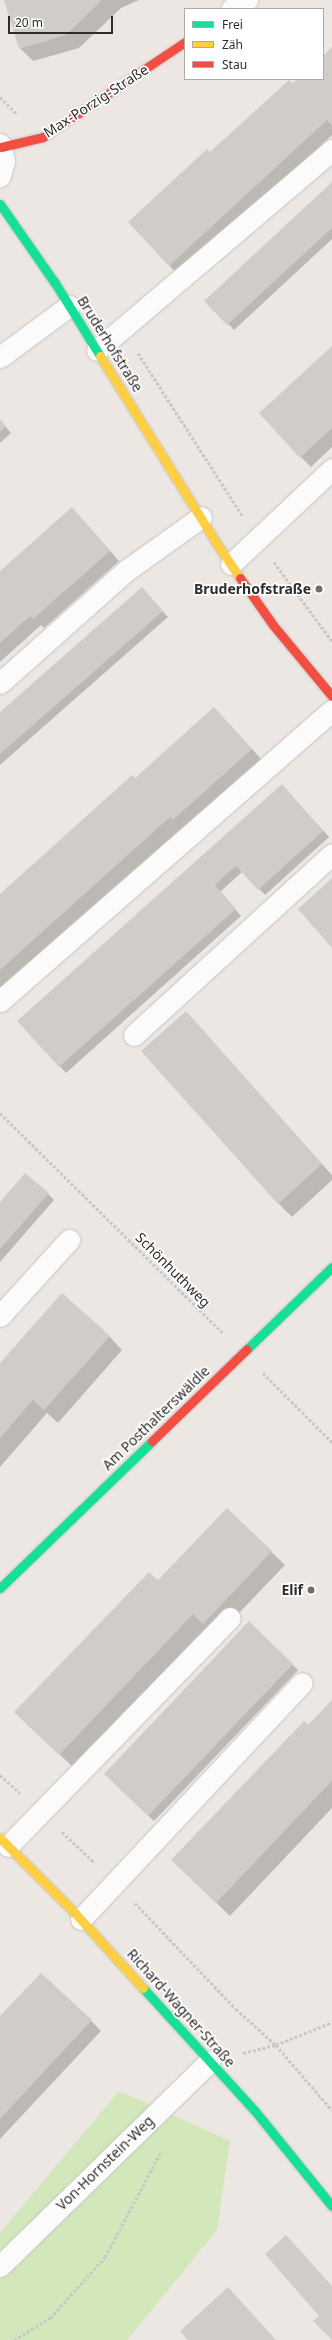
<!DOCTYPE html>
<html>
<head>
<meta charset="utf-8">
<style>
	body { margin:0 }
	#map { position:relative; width:332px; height:2340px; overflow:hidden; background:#ece7e2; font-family:"Noto Sans",sans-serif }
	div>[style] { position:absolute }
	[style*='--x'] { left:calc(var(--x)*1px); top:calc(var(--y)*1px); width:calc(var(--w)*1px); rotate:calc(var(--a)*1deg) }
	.green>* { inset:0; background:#d2e7ba }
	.shadow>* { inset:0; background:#0003 }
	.building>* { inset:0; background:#d0cdc9 }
	.path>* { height:2.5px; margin-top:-1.25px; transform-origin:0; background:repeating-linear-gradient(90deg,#c8c8c8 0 3px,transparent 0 5px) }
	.roads { filter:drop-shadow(0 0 1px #c5c4c3) drop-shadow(0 0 1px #c5c4c3) }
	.lane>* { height:21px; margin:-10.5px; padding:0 10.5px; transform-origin:10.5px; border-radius:10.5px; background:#fcfbfb }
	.street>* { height:22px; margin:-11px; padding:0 11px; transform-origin:11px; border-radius:11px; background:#fcfbfb }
	.fast>* { height:9px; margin:-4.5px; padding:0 4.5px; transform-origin:4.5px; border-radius:4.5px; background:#16e098 }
	.slow>* { height:9px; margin:-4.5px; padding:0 4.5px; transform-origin:4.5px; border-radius:4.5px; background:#ffcf43 }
	.jam>* { height:9px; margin:-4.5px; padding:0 4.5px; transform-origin:4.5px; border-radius:4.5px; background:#f24e42 }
	.dots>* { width:11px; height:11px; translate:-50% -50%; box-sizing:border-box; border:2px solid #fff; border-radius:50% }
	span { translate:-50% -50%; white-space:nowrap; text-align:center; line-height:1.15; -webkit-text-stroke:3.5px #fff; paint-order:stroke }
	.street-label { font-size:14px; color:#2d2d2d }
	.poi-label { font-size:14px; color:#2d2d2d; font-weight:700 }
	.right { translate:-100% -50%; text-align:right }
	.legend { position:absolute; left:184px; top:8px; width:140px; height:72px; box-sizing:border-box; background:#fff; border:1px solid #ababab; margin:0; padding:5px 7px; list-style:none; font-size:12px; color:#2d2d2d }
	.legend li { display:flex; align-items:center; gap:8px; height:20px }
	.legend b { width:20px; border:1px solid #ababab }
	.scale { position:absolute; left:8px; top:16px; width:105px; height:18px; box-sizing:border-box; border:2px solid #2d2d2d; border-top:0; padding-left:5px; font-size:12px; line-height:14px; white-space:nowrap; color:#2d2d2d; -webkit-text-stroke:3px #fff; paint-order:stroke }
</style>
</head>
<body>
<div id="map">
	<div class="green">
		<i style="clip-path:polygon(119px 2091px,230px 2141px,217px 2230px,127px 2340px,0 2340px,0 2233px)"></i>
	</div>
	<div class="shadow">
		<i style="clip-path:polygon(5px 0,139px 0,121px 8px,79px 48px,33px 61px,20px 48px)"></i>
		<i style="clip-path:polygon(332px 49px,332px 135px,179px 276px,129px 222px,299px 79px,323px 79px,323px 57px)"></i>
		<i style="clip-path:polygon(332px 183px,332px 239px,234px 330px,206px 301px)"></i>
		<i style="clip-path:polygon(332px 347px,332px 447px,311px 467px,301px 457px)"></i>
		<i style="clip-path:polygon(0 420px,11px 433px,0 443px)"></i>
		<i style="clip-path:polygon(82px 519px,119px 561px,44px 628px,41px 625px,0 662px,0 572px)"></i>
		<i style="clip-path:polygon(147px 594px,168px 617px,0 765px,0 713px)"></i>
		<i style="clip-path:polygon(214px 708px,265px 763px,0 995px,0 895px,135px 779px)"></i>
		<i style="clip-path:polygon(288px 792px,329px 837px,265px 895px,243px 871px,220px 892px,241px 916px,66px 1073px,19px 1021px)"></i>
		<i style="clip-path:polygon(186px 1013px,332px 1175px,332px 1180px,292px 1217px,278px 1203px)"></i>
		<i style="clip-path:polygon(48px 1194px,54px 1200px,0 1262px,0 1204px)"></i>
		<i style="clip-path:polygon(109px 1336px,122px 1350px,58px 1423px,47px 1413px,0 1467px,0 1365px)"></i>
		<i style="clip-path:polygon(227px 1510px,285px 1565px,217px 1636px,73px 1767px,29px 1726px,158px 1582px)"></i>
		<i style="clip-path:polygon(249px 1623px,298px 1670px,154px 1821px,105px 1774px)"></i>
		<i style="clip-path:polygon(332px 1701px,332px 1808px,230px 1916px,186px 1873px,308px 1726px)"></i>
		<i style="clip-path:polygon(0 2018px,91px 2021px,101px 2031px,0 2139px)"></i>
	</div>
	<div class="building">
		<i style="clip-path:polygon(4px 0,102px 0,66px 35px,19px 49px)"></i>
		<i style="clip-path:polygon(332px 47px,332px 126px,327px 120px,169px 266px,128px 222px,207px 149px,210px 152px,289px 80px,293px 83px,297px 79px,323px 79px,323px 56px)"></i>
		<i style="clip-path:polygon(332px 182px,332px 228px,227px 325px,204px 301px)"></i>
		<i style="clip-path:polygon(332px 346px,332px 428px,300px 458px,259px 413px)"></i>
		<i style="clip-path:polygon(0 419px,6px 426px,0 432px)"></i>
		<i style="clip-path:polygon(72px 507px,110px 551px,33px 619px,30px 616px,0 643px,0 571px)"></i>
		<i style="clip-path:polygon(142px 587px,163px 611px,0 754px,0 712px)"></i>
		<i style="clip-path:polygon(214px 707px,252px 749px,173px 820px,170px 817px,0 970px,0 894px,132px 775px,135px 778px)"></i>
		<i style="clip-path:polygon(282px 784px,323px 831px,258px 890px,236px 866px,222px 878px,215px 885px,236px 909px,59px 1067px,17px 1021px)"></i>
		<i style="clip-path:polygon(332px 878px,332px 948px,298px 909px)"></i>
		<i style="clip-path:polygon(186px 1011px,322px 1164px,278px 1204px,141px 1051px)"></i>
		<i style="clip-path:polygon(25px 1173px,49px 1193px,0 1249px,0 1202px)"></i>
		<i style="clip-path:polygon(62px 1293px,110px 1336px,44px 1410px,33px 1400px,0 1438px,0 1363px)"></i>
		<i style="clip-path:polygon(227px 1508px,272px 1551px,203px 1624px,193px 1614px,59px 1755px,14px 1712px,149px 1572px,158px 1580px)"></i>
		<i style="clip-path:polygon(249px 1621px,293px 1664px,148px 1816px,104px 1774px)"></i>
		<i style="clip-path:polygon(332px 1700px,332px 1781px,216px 1903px,171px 1860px,304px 1721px,308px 1725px)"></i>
		<i style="clip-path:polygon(41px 1973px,92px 2020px,0 2119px,0 2016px)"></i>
		<i style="clip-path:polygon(286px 2235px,332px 2286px,332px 2340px,313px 2321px,319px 2316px,265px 2254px)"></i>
		<i style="clip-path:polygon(228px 2287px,276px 2340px,188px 2340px,180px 2331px)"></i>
	</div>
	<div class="path">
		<i style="--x:0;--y:97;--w:23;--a:45"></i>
		<i style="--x:138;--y:353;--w:193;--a:57.3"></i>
		<i style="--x:274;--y:562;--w:98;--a:53.7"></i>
		<i style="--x:0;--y:1113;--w:313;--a:44.6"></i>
		<i style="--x:263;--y:1373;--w:98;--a:45"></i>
		<i style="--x:0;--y:1775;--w:27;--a:42"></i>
		<i style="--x:62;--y:1832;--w:45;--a:43.2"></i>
		<i style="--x:135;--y:1903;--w:146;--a:46.4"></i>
		<i style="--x:236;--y:2009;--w:54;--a:42"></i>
		<i style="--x:276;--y:2045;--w:86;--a:49.3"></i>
		<i style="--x:243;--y:2053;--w:34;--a:-14"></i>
		<i style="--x:276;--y:2045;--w:61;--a:-22.3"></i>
		<i style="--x:14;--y:2340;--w:42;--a:-31.4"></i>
		<i style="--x:50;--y:2318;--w:82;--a:-48"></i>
		<i style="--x:105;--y:2257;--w:118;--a:-62.1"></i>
	</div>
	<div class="roads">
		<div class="lane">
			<i style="--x:97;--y:350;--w:309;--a:-40.4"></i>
			<i style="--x:0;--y:357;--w:86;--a:-36.5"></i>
			<i style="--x:231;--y:564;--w:139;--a:-43.2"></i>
			<i style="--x:0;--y:683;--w:170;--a:-41.7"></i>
			<i style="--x:127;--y:570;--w:91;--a:-35.6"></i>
			<i style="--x:0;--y:1001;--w:441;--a:-41.2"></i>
			<i style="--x:134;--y:1035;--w:268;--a:-42.4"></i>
			<i style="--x:0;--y:1316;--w:103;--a:-47.8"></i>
			<i style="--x:8;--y:1846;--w:318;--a:-45.8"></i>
			<i style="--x:81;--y:1919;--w:323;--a:-46.9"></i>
			<i style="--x:0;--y:2266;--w:293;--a:-44.3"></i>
		</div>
		<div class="street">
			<i style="--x:233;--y:9;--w:17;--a:-33"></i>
			<i style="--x:0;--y:145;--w:17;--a:77"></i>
			<i style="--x:4;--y:162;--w:15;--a:106"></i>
		</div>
		<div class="fast">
			<i style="--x:0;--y:204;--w:96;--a:55.2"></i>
			<i style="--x:55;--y:283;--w:86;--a:58.3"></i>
			<i style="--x:247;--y:1349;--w:118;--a:-44"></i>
			<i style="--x:0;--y:1588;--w:211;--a:-44"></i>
			<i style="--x:143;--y:1988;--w:166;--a:47.7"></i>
			<i style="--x:255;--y:2111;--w:122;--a:51"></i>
		</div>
		<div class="slow">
			<i style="--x:100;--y:356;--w:218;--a:58.1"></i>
			<i style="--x:215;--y:541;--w:45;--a:56"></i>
			<i style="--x:0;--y:1838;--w:106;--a:45"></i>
			<i style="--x:75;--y:1913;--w:101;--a:47.8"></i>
		</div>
		<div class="jam">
			<i style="--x:1;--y:147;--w:43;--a:-13.4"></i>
			<i style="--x:43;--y:137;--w:171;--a:-33.8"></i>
			<i style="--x:240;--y:578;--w:57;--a:54.9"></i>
			<i style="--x:273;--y:625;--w:92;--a:50.3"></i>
			<i style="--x:152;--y:1441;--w:132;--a:-44.1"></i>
		</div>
	</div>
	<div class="dots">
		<i style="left:319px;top:589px;background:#706e6c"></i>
		<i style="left:311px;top:1590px;background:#706e6c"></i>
	</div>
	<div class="street-label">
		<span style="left:96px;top:101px;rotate:-33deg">Max-Porzig-Straße</span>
		<span style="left:110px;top:344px;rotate:58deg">Bruderhofstraße</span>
		<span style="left:173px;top:1270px;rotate:45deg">Schönhuthweg</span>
		<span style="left:156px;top:1418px;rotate:-44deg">Am Posthalterswäldle</span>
		<span style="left:181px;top:2008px;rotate:48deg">Richard-Wagner-Straße</span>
		<span style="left:105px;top:2163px;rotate:-44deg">Von-Hornstein-Weg</span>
	</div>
	<div class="poi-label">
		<span class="right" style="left:311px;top:589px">Bruderhofstraße</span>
		<span class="right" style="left:303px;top:1590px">Elif</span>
	</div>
	<ul class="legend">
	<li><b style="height:5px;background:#16e098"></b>Frei</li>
	<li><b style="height:5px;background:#ffcf43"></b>Zäh</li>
	<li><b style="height:5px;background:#f24e42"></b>Stau</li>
	</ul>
	<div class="scale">20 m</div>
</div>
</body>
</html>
